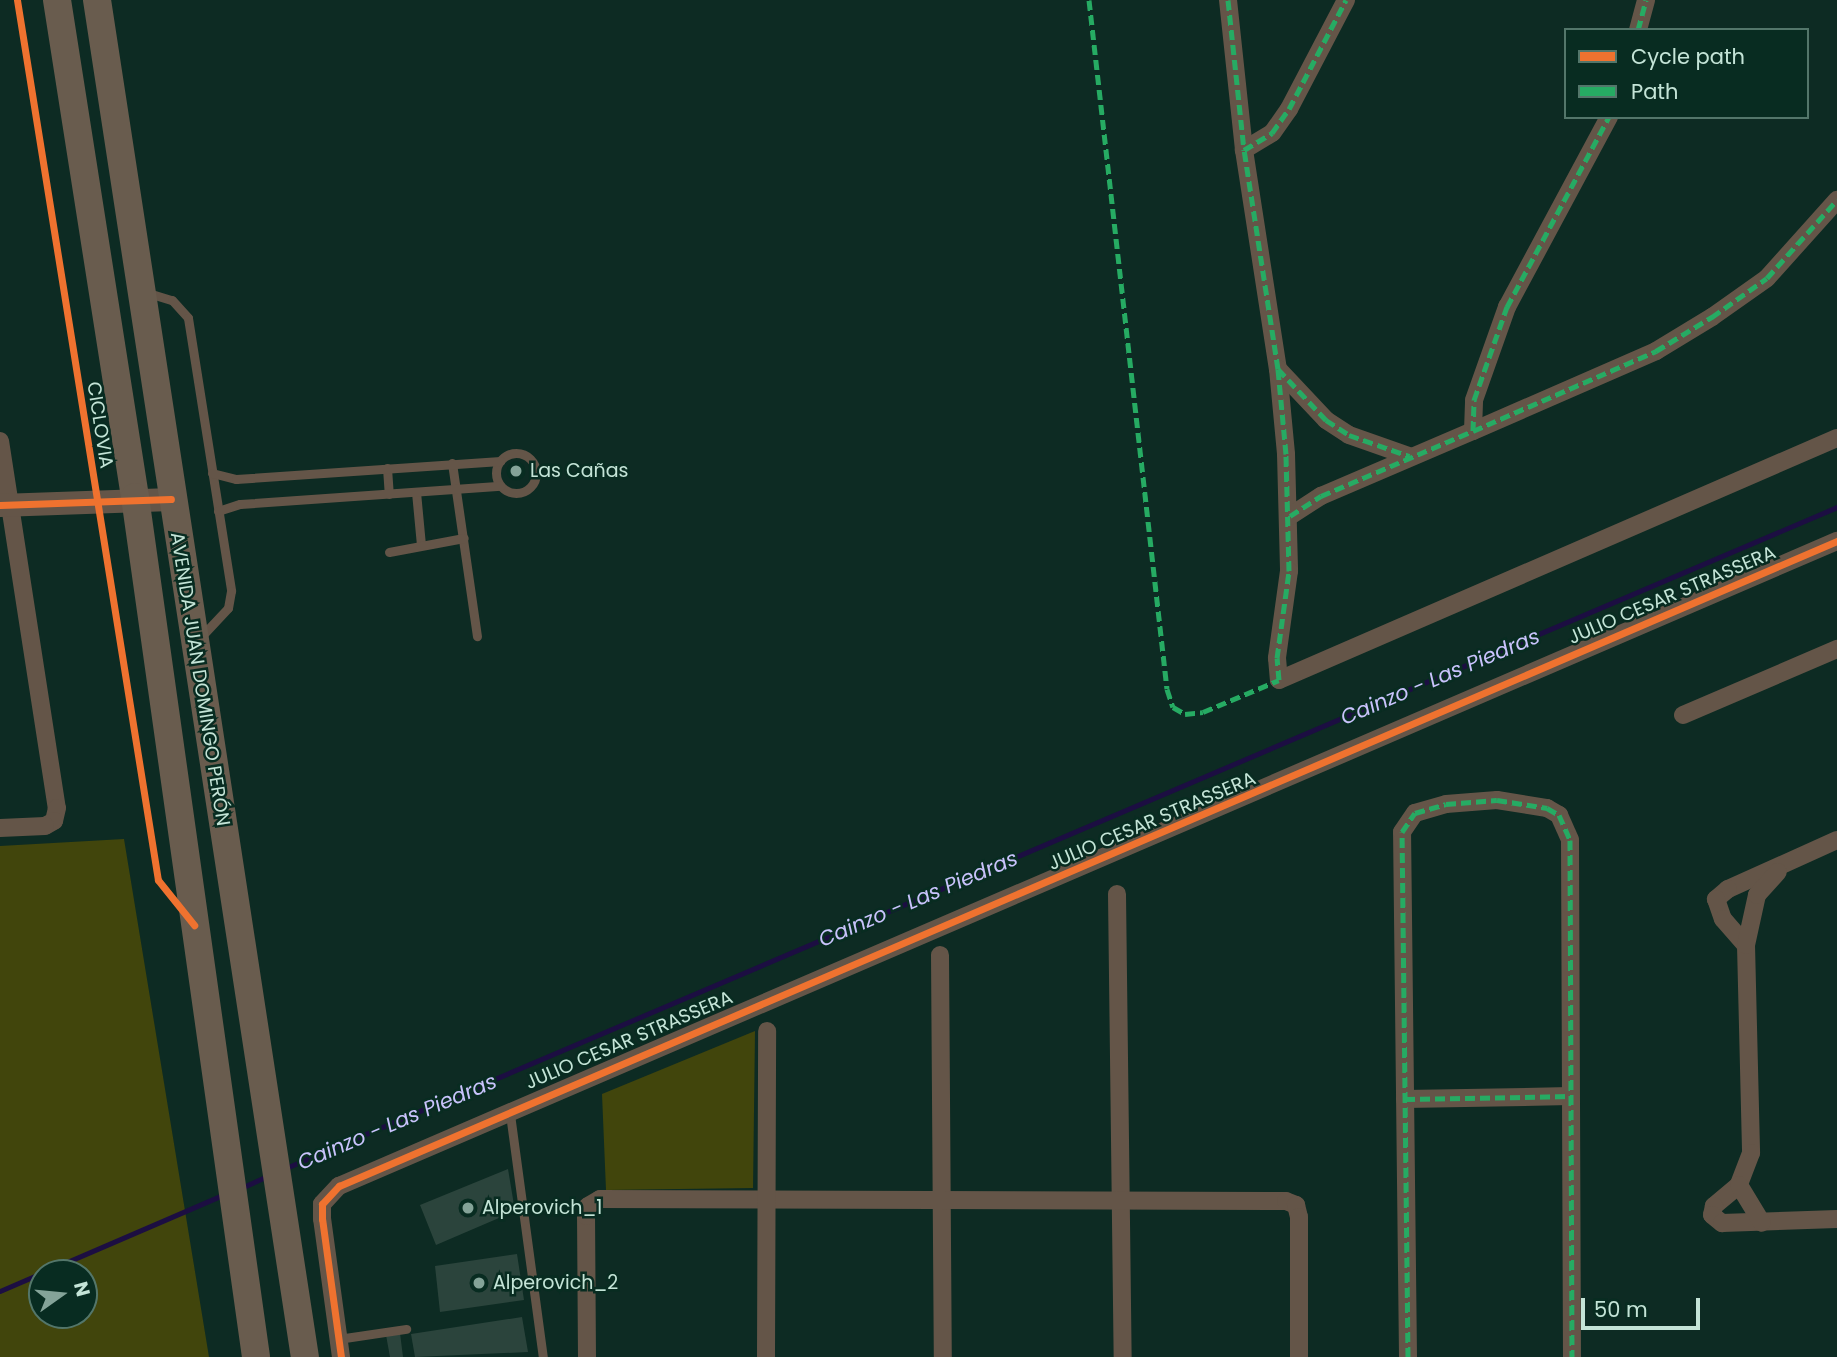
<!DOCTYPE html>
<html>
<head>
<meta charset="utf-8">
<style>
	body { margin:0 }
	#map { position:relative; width:1837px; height:1357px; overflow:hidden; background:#0d2b23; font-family:Poppins,sans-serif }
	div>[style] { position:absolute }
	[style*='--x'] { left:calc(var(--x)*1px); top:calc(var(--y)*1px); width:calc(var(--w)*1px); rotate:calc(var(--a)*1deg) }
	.green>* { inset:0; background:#41450c }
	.stream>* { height:4.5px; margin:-2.25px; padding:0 2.25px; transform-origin:2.25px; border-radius:2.25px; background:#1c0e42 }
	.building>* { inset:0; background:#2b443c }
	.service>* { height:9px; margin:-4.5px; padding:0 4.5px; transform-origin:4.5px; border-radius:4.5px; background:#645548 }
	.service>.ring { margin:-4.5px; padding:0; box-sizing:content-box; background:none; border:9px solid #645548; border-radius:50% }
	.minor>* { height:18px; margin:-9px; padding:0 9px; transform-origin:9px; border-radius:9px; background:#645548 }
	.tertiary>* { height:23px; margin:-11.5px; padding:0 11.5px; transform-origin:11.5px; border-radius:11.5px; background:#645548 }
	.primary>* { height:28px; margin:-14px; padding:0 14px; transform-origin:14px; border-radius:14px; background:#695c4e }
	.quiet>* { height:5px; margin-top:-2.5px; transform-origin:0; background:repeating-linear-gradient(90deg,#26ab63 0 10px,transparent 0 15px) }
	.cycleway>* { height:7px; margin:-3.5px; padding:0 3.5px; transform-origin:3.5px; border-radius:3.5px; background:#ef722f }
	.dots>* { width:19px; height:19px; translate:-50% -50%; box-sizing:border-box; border:4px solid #082c21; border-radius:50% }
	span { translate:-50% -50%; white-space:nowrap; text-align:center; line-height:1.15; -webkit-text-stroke:5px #082c21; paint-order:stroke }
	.street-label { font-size:19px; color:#c4e4d7 }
	.poi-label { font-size:19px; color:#c4e4d7 }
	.left { translate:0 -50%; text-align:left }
	.water-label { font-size:21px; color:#c9c3fc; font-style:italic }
	.legend { position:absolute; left:1564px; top:28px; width:245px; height:91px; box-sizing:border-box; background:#082c21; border:2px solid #53766a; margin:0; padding:9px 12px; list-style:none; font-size:21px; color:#c4e4d7 }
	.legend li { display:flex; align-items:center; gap:14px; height:35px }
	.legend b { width:35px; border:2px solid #53766a }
	.north { position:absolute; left:28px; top:1259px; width:70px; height:70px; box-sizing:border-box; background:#082c21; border:2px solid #53766a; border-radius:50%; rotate:75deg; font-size:19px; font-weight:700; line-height:28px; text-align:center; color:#c4e4d7 }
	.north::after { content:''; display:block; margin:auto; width:24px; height:32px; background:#84a398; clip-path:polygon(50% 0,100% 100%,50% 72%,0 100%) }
	.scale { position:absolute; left:1581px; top:1298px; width:119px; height:32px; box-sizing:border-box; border:4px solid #c4e4d7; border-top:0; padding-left:9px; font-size:21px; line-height:24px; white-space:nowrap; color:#c4e4d7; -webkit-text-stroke:5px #082c21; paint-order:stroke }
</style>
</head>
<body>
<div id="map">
	<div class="green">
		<i style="clip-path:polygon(evenodd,124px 839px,209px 1357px,0 1357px,0 846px,124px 839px,42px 1273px,84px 1273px,84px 1315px,42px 1315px,42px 1273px)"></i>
		<i style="clip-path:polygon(755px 1031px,753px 1188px,606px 1190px,602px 1094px)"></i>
	</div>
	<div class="stream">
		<i style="--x:286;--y:1168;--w:1686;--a:-23.08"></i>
		<i style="--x:241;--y:1188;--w:30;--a:-24"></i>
		<i style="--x:0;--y:1291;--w:243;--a:-23.3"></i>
	</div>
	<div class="building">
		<i style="clip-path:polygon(508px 1169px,515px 1211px,436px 1245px,420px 1205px)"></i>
		<i style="clip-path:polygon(517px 1254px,524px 1300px,440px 1312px,435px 1266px)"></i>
		<i style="clip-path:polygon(522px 1317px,528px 1352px,415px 1357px,411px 1334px)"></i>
		<i style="clip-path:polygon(400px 1333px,403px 1357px,390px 1357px,386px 1335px)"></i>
	</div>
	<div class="service">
		<i style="--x:145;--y:292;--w:28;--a:17"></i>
		<i style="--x:172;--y:300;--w:24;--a:48"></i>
		<i style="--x:188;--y:318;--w:276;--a:81"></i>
		<i style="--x:231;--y:591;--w:17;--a:100"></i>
		<i style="--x:228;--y:608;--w:42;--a:133.1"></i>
		<i class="ring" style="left:496px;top:453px;width:31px;height:31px"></i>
		<i style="--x:452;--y:463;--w:175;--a:81.8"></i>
		<i style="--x:387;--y:468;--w:26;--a:86"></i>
		<i style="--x:212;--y:473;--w:25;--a:14"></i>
		<i style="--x:236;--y:479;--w:265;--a:-3.9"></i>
		<i style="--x:416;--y:492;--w:53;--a:84.6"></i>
		<i style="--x:218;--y:511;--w:23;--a:-18"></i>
		<i style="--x:240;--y:504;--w:261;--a:-4"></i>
		<i style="--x:389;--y:552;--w:76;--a:-10.6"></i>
		<i style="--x:510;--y:1114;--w:245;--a:82.3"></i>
		<i style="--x:338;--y:1339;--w:69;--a:-8.4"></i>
	</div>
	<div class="minor">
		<i style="--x:1228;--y:0;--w:151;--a:83.9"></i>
		<i style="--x:1346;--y:0;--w:123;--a:117.6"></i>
		<i style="--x:1289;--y:109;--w:29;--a:125"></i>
		<i style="--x:1272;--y:133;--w:33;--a:149"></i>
		<i style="--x:1244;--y:150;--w:222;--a:81.2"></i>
		<i style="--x:1278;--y:369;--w:85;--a:84.6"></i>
		<i style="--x:1286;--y:454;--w:117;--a:88.5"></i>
		<i style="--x:1289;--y:571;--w:88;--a:97.9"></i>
		<i style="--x:1277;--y:658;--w:22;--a:85"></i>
		<i style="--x:1279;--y:680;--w:608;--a:-23.45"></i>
		<i style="--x:1638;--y:30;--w:31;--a:-75"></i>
		<i style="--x:1278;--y:369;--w:70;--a:46.7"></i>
		<i style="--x:1326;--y:420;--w:27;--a:33"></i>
		<i style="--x:1349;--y:435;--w:64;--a:19.3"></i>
		<i style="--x:1473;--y:431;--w:200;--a:-23.6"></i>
		<i style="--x:1656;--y:351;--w:66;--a:-31.3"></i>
		<i style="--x:1712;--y:317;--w:67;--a:-35.3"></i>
		<i style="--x:1767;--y:278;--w:105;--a:-48.1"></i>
		<i style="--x:0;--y:441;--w:371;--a:81.2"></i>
		<i style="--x:57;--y:808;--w:13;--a:103"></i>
		<i style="--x:54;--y:821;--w:10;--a:151"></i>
		<i style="--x:45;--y:826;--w:45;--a:177.5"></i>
		<i style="--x:1290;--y:516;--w:37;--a:-33"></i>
		<i style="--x:1321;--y:496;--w:165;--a:-23.2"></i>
		<i style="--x:1473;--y:431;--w:31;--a:-88"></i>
		<i style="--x:1474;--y:400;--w:99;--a:-70.5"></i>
		<i style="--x:1507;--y:307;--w:216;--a:-61.8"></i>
		<i style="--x:1683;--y:715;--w:168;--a:-23.2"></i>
		<i style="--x:1837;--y:840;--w:120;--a:155.8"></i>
		<i style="--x:1728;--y:889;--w:16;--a:140"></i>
		<i style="--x:1716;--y:899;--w:21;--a:71"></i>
		<i style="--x:1723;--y:919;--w:35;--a:49"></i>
		<i style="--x:1746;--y:945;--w:208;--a:88.6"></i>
		<i style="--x:1751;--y:1153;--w:34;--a:111"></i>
		<i style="--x:1739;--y:1185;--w:33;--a:140"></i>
		<i style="--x:1714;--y:1206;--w:9;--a:103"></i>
		<i style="--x:1712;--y:1215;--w:13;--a:39"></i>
		<i style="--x:1722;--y:1223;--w:115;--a:-2"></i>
		<i style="--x:1117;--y:894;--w:463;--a:89.3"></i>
		<i style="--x:1746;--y:945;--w:51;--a:-77.6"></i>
		<i style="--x:1757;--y:895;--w:31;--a:-48"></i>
		<i style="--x:940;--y:955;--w:402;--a:89.6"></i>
		<i style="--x:1405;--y:1099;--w:165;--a:-1"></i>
		<i style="--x:1739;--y:1185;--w:44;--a:58.8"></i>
		<i style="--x:341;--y:1357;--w:139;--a:-97.8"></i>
		<i style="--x:322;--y:1219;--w:15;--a:-90"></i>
		<i style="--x:322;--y:1204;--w:25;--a:-47"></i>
		<i style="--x:339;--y:1186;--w:1631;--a:-23.3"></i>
		<i style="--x:587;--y:1357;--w:141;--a:-90.4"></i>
		<i style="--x:586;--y:1216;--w:10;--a:-79"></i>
		<i style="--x:588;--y:1206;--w:14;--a:-30"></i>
		<i style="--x:600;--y:1199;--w:686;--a:0.17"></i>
		<i style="--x:1286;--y:1201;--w:11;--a:22"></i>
		<i style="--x:1296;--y:1205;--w:12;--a:76"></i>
		<i style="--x:1299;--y:1217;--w:140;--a:90"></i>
		<i style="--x:766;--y:1357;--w:326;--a:-89.8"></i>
		<i style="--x:1408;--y:1357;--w:525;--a:-90.65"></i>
		<i style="--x:1402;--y:832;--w:23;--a:-56"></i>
		<i style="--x:1415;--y:813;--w:32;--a:-16"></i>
		<i style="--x:1446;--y:804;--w:51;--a:-4.5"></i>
		<i style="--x:1497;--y:800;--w:51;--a:9.1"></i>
		<i style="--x:1547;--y:808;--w:14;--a:30"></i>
		<i style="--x:1559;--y:815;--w:27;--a:66"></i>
		<i style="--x:1570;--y:840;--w:517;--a:89.78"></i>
	</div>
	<div class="tertiary">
		<i style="--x:0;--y:505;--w:171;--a:-2"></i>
	</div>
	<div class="primary">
		<i style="--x:57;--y:0;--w:503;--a:81.08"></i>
		<i style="--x:135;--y:497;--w:868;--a:81.99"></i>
		<i style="--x:97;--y:0;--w:1373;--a:81.29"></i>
	</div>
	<div class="quiet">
		<i style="--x:1089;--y:0;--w:693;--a:83.54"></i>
		<i style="--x:1167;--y:689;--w:19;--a:72"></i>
		<i style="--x:1173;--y:707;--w:14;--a:30"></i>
		<i style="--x:1185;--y:714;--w:18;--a:-6"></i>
		<i style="--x:1203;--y:712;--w:82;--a:-22.8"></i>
		<i style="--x:1279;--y:680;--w:22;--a:-95"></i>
		<i style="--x:1277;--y:658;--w:88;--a:-82.1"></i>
		<i style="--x:1289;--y:571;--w:117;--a:-91.5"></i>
		<i style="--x:1286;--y:454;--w:85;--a:-95.4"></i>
		<i style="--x:1278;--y:369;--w:222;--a:-98.8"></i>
		<i style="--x:1244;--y:150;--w:33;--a:-31"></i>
		<i style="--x:1272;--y:133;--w:29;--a:-55"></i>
		<i style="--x:1289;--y:109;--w:123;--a:-62.4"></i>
		<i style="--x:1228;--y:0;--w:151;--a:83.9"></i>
		<i style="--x:1638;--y:30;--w:31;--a:-75"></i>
		<i style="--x:1278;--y:369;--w:70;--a:46.7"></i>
		<i style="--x:1326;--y:420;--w:27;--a:33"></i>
		<i style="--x:1349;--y:435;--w:64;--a:19.3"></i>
		<i style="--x:1473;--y:431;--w:200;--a:-23.6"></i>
		<i style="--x:1656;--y:351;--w:66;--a:-31.3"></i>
		<i style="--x:1712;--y:317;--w:67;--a:-35.3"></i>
		<i style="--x:1767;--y:278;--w:105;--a:-48.1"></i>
		<i style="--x:1290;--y:516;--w:37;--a:-33"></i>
		<i style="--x:1321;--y:496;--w:165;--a:-23.2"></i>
		<i style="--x:1473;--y:431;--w:31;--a:-88"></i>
		<i style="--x:1474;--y:400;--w:99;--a:-70.5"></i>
		<i style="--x:1507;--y:307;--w:216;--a:-61.8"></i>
		<i style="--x:1405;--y:1099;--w:165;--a:-1"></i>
		<i style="--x:1408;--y:1357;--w:525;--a:-90.65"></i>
		<i style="--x:1402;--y:832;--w:23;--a:-56"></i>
		<i style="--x:1415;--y:813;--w:32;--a:-16"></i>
		<i style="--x:1446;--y:804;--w:51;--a:-4.5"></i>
		<i style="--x:1497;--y:800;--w:51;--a:9.1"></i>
		<i style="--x:1547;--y:808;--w:14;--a:30"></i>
		<i style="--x:1559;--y:815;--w:27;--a:66"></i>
		<i style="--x:1570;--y:840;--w:517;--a:89.78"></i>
	</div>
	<div class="cycleway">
		<i style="--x:17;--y:0;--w:891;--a:80.9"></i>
		<i style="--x:158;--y:880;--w:58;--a:51.3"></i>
		<i style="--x:0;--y:505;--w:171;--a:-2"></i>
		<i style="--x:341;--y:1357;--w:139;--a:-97.8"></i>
		<i style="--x:322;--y:1219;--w:15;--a:-90"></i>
		<i style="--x:322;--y:1204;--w:25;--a:-47"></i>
		<i style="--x:339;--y:1186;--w:1631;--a:-23.3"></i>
	</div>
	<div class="dots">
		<i style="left:516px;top:471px;background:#84a398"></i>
		<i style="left:468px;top:1208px;background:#84a398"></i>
		<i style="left:479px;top:1283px;background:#84a398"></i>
	</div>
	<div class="street-label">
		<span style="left:100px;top:425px;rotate:81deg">CICLOVIA</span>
		<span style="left:1672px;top:595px;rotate:-23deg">JULIO CESAR STRASSERA</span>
		<span style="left:200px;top:679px;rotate:81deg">AVENIDA JUAN DOMINGO PERÓN</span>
		<span style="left:1152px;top:821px;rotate:-23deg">JULIO CESAR STRASSERA</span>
		<span style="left:629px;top:1040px;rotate:-23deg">JULIO CESAR STRASSERA</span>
	</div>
	<div class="poi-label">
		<span class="left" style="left:530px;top:471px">Las Cañas</span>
		<span class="left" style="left:482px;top:1208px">Alperovich_1</span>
		<span class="left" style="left:493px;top:1283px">Alperovich_2</span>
	</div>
	<div class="water-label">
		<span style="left:1440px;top:677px;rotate:-23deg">Cainzo - Las Piedras</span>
		<span style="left:918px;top:899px;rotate:-23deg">Cainzo - Las Piedras</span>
		<span style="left:397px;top:1122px;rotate:-23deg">Cainzo - Las Piedras</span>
	</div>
	<ul class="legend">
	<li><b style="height:9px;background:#ef722f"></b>Cycle path</li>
	<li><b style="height:9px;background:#26ab63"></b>Path</li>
	</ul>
	<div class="north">N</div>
	<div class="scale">50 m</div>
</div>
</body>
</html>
